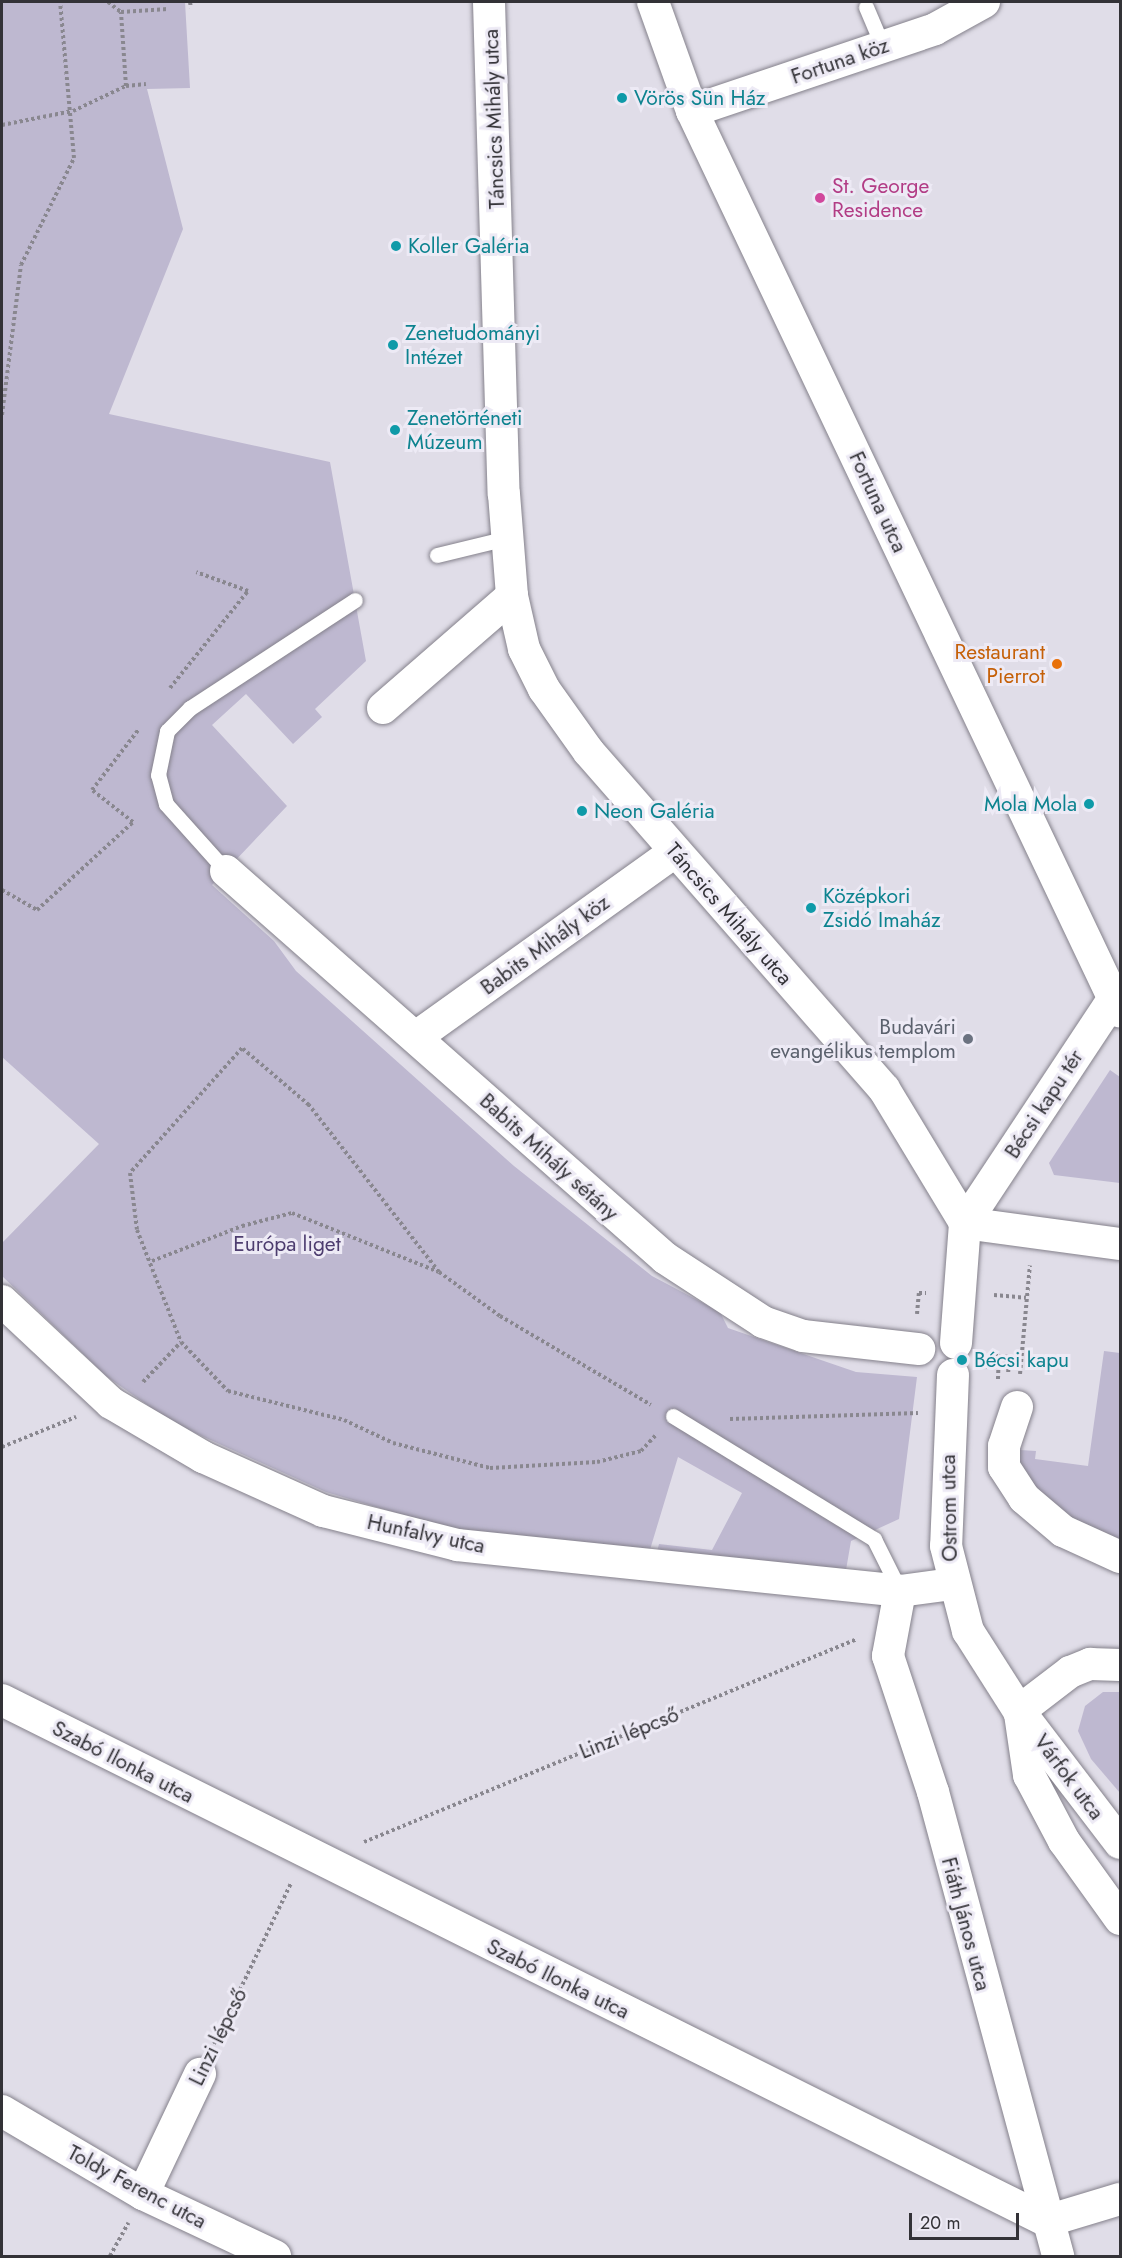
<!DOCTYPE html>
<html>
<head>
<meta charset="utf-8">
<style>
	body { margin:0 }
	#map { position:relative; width:1122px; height:2258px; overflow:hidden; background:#e0dde8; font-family:Jost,sans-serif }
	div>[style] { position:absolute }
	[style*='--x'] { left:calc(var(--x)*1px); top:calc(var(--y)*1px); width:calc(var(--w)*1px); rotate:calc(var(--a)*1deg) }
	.green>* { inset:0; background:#beb8d0 }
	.path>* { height:4px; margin-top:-2px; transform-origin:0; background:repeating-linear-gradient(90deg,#89878f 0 3px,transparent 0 6px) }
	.roads { filter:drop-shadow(0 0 2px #84818b) drop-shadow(0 0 2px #84818b) }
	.lane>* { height:15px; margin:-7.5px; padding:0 7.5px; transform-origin:7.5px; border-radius:7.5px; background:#fff }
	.street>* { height:32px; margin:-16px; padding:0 16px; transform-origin:16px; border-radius:16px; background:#fff }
	.dots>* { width:16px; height:16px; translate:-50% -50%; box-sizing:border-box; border:3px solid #edeaf5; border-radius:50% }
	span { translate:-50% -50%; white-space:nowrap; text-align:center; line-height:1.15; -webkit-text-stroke:6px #edeaf5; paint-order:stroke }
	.street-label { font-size:21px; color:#333237 }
	.culture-label { font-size:21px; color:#0d838f }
	.left { translate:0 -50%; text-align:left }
	.right { translate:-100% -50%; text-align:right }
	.hotel-label { font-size:21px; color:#b23c85 }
	.food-label { font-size:21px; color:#c56008 }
	.worship-label { font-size:21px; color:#5b616d }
	.park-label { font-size:21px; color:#4d3d6f }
	.frame { position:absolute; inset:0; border:3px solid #333237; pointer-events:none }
	.scale { position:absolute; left:909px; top:2213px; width:110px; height:27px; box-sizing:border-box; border:3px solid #333237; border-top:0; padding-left:8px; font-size:18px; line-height:21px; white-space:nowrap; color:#333237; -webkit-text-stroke:4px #edeaf5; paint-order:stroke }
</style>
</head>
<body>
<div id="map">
	<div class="green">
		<i style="clip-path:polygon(2px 2px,185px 2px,190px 88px,147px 89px,183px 229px,109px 414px,330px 462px,366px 661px,315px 709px,322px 717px,293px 744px,246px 694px,212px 725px,287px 806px,212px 885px,274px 941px,296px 971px,514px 1166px,652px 1276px,720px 1312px,728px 1328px,856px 1372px,917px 1377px,899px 1519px,851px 1541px,846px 1570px,657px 1552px,659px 1544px,712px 1550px,742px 1493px,678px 1457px,649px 1553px,457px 1531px,326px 1492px,173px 1423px,106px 1376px,2px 1276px,2px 1243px,99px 1144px,2px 1057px)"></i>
		<i style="clip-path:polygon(1110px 1070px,1120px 1077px,1120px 1183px,1054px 1175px,1049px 1163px)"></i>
		<i style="clip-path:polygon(1104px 1351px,1120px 1353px,1120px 1545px,1073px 1530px,1018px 1480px,1020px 1450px,1036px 1451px,1035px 1459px,1088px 1466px)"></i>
		<i style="clip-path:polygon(1103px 1692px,1120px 1692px,1120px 1793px,1091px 1759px,1078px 1731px,1085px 1706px)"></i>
	</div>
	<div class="path">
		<i style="--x:108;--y:2;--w:16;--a:38"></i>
		<i style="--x:190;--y:2;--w:6;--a:81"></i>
		<i style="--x:126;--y:86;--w:74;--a:-93.9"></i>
		<i style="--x:121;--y:12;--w:47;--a:-3.7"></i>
		<i style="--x:2;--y:125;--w:72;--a:-11.2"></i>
		<i style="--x:73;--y:111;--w:59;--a:-25.3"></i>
		<i style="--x:126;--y:86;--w:20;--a:-6"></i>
		<i style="--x:2;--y:415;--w:151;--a:-82.8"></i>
		<i style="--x:21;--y:265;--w:119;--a:-63.6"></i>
		<i style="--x:74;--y:158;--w:157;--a:-95.1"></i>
		<i style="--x:170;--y:688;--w:124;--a:-51.2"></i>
		<i style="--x:248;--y:591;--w:55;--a:-159.9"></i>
		<i style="--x:2;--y:890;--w:40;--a:29.7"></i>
		<i style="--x:37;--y:910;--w:130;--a:-42.5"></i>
		<i style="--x:133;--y:822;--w:52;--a:-142"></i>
		<i style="--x:92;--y:790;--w:77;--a:-52.4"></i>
		<i style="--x:152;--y:1261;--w:97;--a:-21.3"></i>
		<i style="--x:242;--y:1226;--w:52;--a:-14.6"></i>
		<i style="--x:292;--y:1213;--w:158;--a:21.9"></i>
		<i style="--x:439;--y:1272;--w:75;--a:35.8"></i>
		<i style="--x:500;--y:1316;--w:175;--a:30.5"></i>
		<i style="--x:439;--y:1272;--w:212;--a:-127.9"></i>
		<i style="--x:309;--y:1105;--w:88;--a:-139.6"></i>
		<i style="--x:242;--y:1048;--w:168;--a:131.9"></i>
		<i style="--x:130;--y:1173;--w:57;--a:83"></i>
		<i style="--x:137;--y:1230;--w:120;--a:68.6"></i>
		<i style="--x:181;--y:1342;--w:68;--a:46.2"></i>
		<i style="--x:228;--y:1391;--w:120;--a:14"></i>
		<i style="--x:344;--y:1420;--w:54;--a:25.1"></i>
		<i style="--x:393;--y:1443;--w:100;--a:14.5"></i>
		<i style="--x:490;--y:1468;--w:107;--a:-3.2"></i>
		<i style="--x:597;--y:1462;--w:45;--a:-14"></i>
		<i style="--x:641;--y:1451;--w:22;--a:-47"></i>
		<i style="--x:994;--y:1295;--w:32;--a:5"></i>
		<i style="--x:917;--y:1314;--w:21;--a:-85"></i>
		<i style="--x:919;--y:1293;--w:7;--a:0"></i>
		<i style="--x:988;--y:1369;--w:13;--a:-86"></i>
		<i style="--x:989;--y:1356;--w:10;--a:0"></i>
		<i style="--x:1020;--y:1374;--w:109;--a:-84.8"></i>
		<i style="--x:998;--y:1379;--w:23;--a:-88"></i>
		<i style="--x:999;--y:1356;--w:10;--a:6"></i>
		<i style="--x:1009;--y:1357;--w:17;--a:93"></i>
		<i style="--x:143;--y:1382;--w:55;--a:-46.5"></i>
		<i style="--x:730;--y:1419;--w:188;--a:-1.8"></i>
		<i style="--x:2;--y:1447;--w:80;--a:-22.1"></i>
		<i style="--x:364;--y:1842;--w:533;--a:-22.38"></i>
		<i style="--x:214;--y:2044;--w:178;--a:-64.4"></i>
		<i style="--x:110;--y:2256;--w:38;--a:-61"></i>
	</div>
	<div class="roads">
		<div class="lane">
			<i style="--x:866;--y:7;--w:43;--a:67"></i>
			<i style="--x:437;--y:555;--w:72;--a:-13.7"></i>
			<i style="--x:226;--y:871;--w:90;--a:-131.8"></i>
			<i style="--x:166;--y:804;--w:30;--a:-105"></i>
			<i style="--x:158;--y:775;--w:45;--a:-78.4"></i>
			<i style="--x:167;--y:731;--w:33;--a:-45"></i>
			<i style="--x:190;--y:708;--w:197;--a:-33.2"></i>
			<i style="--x:673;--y:1416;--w:236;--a:31.5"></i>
			<i style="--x:874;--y:1539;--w:58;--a:63.4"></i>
		</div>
		<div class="street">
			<i style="--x:489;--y:2;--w:492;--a:88.3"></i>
			<i style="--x:504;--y:494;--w:102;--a:85.5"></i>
			<i style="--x:512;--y:596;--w:54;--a:77.2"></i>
			<i style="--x:524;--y:649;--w:45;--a:63.4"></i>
			<i style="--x:544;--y:689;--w:77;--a:54.5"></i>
			<i style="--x:589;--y:752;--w:448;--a:48.8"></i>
			<i style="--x:884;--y:1089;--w:157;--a:58.8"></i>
			<i style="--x:653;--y:2;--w:116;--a:70.3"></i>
			<i style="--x:692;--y:111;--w:997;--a:64.59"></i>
			<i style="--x:692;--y:111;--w:256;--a:-18.6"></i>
			<i style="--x:935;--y:29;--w:56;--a:-28.9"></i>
			<i style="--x:383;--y:708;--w:171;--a:-41"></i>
			<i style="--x:226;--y:871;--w:585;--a:41.4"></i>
			<i style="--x:665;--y:1258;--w:117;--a:33.1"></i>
			<i style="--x:763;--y:1322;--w:42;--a:19.3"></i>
			<i style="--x:803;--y:1336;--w:117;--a:6.4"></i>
			<i style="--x:416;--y:1037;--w:317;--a:-35.6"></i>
			<i style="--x:965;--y:1223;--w:156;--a:7.7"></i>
			<i style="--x:2;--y:1301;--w:149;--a:43.1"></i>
			<i style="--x:111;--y:1403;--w:107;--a:30.4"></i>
			<i style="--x:203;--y:1457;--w:132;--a:24.2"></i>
			<i style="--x:323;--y:1511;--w:138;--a:14.2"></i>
			<i style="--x:457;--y:1545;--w:445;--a:5.9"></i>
			<i style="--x:900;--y:1591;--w:52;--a:-7.7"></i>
			<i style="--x:956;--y:1343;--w:120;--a:-85.7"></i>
			<i style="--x:965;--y:1223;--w:270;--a:-56.5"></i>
			<i style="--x:953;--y:1375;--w:171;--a:92.3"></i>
			<i style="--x:946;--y:1546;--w:88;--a:75.5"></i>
			<i style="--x:968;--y:1631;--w:95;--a:57.5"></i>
			<i style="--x:1019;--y:1711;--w:166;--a:52.6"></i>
			<i style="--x:1017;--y:1407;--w:41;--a:108.4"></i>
			<i style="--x:1004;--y:1446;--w:21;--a:90"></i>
			<i style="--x:1004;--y:1467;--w:37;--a:57"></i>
			<i style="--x:1024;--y:1498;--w:51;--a:40.2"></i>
			<i style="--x:1063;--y:1531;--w:63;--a:24.5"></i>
			<i style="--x:900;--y:1591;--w:66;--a:100.5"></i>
			<i style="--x:888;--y:1656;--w:143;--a:71.7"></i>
			<i style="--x:933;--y:1792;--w:481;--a:74.9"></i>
			<i style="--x:2;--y:1700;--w:1168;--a:26.5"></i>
			<i style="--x:1047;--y:2221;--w:76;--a:-16.8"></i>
			<i style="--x:1019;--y:1711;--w:64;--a:-37.4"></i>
			<i style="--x:1070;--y:1672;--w:22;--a:-22"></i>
			<i style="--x:1090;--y:1664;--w:30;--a:2"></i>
			<i style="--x:1020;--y:1714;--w:62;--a:81.6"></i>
			<i style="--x:1029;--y:1775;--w:75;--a:62.1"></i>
			<i style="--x:1064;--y:1841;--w:96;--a:54.3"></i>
			<i style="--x:2;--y:2111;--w:164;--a:30.5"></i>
			<i style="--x:143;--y:2194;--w:146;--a:25.2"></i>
			<i style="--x:143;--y:2194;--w:133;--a:-64.6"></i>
		</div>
	</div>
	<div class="dots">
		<i style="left:622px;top:98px;background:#0f9aa8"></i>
		<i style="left:820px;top:198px;background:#d1479c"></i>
		<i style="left:396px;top:246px;background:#0f9aa8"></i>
		<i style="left:393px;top:345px;background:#0f9aa8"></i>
		<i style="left:395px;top:430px;background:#0f9aa8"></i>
		<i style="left:1057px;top:664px;background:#e8710a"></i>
		<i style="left:1089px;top:804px;background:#0f9aa8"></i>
		<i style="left:582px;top:811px;background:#0f9aa8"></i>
		<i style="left:811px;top:908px;background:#0f9aa8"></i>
		<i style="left:968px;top:1039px;background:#6b7280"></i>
		<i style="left:962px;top:1360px;background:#0f9aa8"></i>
	</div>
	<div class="street-label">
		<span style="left:840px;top:61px;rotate:-19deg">Fortuna köz</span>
		<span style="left:494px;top:119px;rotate:-92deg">Táncsics Mihály utca</span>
		<span style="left:878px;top:502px;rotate:65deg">Fortuna utca</span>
		<span style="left:729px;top:914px;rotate:49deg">Táncsics Mihály utca</span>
		<span style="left:545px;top:945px;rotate:-36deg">Babits Mihály köz</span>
		<span style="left:1044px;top:1104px;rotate:-57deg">Bécsi kapu tér</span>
		<span style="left:549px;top:1157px;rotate:42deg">Babits Mihály sétány</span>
		<span style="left:949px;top:1508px;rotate:-91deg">Ostrom utca</span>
		<span style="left:426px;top:1534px;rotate:12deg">Hunfalvy utca</span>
		<span style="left:629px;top:1733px;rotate:-22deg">Linzi lépcső</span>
		<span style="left:123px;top:1762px;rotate:27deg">Szabó Ilonka utca</span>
		<span style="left:1069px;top:1777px;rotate:53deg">Várfok utca</span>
		<span style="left:966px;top:1924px;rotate:75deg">Fiáth János utca</span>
		<span style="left:558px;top:1979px;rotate:26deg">Szabó Ilonka utca</span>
		<span style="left:218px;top:2037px;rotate:-64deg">Linzi lépcső</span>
		<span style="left:137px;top:2187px;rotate:28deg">Toldy Ferenc utca</span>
	</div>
	<div class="culture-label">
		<span class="left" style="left:634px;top:98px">Vörös Sün Ház</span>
		<span class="left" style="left:408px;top:246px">Koller Galéria</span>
		<span class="left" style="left:405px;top:345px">Zenetudományi<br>Intézet</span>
		<span class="left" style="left:407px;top:430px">Zenetörténeti<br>Múzeum</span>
		<span class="right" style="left:1077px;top:804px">Mola Mola</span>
		<span class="left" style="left:594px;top:811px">Neon Galéria</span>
		<span class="left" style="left:823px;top:908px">Középkori<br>Zsidó Imaház</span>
		<span class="left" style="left:974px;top:1360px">Bécsi kapu</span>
	</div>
	<div class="hotel-label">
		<span class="left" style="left:832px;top:198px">St. George<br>Residence</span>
	</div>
	<div class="food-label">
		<span class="right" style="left:1045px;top:664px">Restaurant<br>Pierrot</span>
	</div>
	<div class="worship-label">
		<span class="right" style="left:956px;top:1039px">Budavári<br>evangélikus templom</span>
	</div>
	<div class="park-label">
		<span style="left:287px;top:1244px">Európa liget</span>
	</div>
	<div class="frame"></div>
	<div class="scale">20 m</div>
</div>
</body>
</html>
